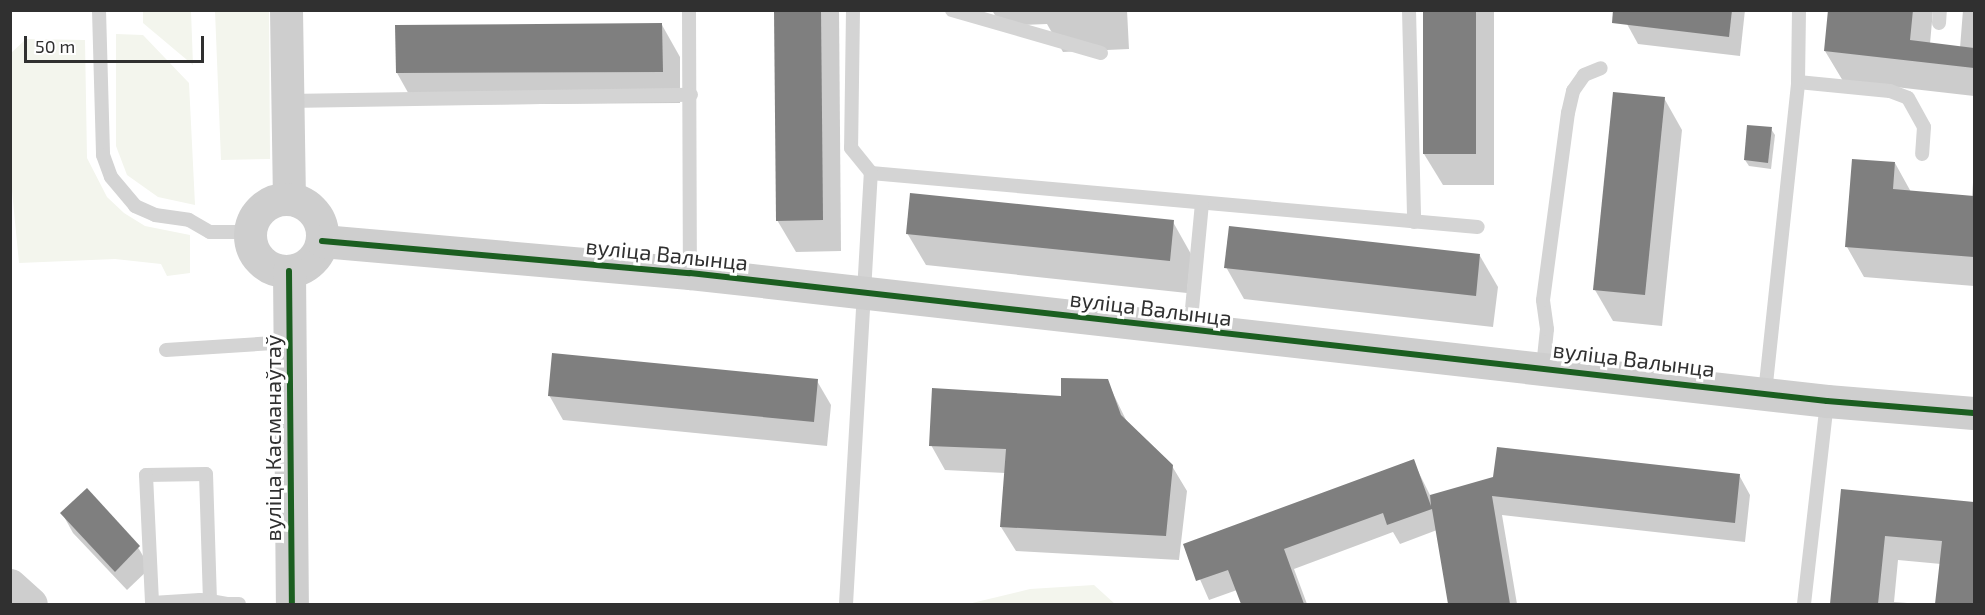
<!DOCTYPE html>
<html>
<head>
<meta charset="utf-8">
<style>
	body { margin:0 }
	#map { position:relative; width:1985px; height:615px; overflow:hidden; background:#fff; font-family:"Exo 2",sans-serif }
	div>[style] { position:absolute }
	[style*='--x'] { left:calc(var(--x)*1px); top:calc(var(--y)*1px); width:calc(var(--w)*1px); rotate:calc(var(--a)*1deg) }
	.green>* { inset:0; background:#f3f5ed }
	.shadow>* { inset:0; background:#0003 }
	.building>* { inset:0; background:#7f7f7f }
	.lane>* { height:14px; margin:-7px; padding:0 7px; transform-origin:7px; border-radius:7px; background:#d4d4d4 }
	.secondary>* { height:33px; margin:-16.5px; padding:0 16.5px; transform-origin:16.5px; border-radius:16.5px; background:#cecece }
	.secondary>.ring { margin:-16.5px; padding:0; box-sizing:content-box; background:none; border:33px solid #cecece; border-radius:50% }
	.cycleway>* { height:6px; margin:-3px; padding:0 3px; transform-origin:3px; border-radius:3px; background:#1b5e20 }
	span { translate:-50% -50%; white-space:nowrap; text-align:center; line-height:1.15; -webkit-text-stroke:6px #fff; paint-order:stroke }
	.street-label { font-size:22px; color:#303030 }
	.frame { position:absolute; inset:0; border:12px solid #303030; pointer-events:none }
	.scale { position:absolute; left:24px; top:36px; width:180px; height:27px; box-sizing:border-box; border:3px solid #303030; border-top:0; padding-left:8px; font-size:18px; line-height:21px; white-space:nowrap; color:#303030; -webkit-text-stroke:4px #fff; paint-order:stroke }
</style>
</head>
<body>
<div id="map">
	<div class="green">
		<i style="clip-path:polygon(143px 11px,191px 11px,193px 65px,143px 23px)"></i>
		<i style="clip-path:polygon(215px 11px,269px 11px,270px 159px,221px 160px)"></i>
		<i style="clip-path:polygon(116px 34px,143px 35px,189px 83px,195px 205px,158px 197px,127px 175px,116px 146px)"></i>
		<i style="clip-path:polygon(26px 39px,85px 40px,87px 158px,107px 197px,124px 213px,145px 226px,190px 235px,190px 273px,167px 276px,161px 264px,115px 259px,19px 263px,10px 170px,10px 54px)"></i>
		<i style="clip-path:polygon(1094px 585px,1115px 604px,968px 604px,1030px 589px)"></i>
	</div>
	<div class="shadow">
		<i style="clip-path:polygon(776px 10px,839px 10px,841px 251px,796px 252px,777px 220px)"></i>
		<i style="clip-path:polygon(992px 10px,1127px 10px,1129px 49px,1063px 52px,1047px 24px,1001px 26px)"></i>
		<i style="clip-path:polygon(1425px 10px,1494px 10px,1494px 185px,1443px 185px,1424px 154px)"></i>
		<i style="clip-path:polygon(1628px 10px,1745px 10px,1740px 56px,1638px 44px,1627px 24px)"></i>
		<i style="clip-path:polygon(1830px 10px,1933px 10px,1930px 44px,1960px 48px,1963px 10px,1974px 10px,1974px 96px,1843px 81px,1825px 51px)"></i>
		<i style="clip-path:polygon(662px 25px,680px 57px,680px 103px,415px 105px,397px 73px)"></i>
		<i style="clip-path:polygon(1664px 98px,1682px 130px,1662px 326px,1613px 321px,1595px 290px)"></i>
		<i style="clip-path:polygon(1771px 129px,1775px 135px,1771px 169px,1749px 166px,1745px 160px)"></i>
		<i style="clip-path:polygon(1895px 163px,1911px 192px,1972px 198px,1974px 167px,1974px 286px,1864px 277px,1847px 247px)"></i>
		<i style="clip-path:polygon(1173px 222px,1191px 254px,1187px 293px,926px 265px,907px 233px)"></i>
		<i style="clip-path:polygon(1480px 256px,1498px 287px,1493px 327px,1244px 299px,1226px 267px)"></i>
		<i style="clip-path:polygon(817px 381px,831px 405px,827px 446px,563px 420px,549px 395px)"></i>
		<i style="clip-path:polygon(1107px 381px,1128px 424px,1172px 466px,1187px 491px,1179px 560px,1016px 551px,1001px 527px,1005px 473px,945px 470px,931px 445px)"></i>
		<i style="clip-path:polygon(1413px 461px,1431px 497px,1739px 475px,1750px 495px,1745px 542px,1502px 515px,1517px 604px,1449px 604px,1437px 530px,1400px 544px,1393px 532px,1294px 569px,1307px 604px,1243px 604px,1237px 590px,1209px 600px,1185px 545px)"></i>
		<i style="clip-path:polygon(87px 490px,139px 549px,150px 568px,127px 590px,73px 533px,62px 513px)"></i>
		<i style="clip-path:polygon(1842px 491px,1974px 503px,1974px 604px,1937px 604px,1941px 564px,1898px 560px,1894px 602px,1921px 604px,1831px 604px)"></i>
	</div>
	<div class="building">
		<i style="clip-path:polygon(774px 10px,821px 10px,823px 220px,776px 221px)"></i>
		<i style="clip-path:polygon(1423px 10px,1476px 10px,1476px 154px,1423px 154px)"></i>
		<i style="clip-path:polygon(1613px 10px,1732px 10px,1729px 37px,1612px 23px)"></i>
		<i style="clip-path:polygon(1828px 10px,1913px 10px,1910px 40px,1974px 48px,1974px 68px,1824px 51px)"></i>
		<i style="clip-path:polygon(662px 23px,663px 72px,396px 73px,395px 25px)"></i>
		<i style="clip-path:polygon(1613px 92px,1665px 97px,1645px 295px,1593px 290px)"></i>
		<i style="clip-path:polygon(1747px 125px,1772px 127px,1768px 163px,1744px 160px)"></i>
		<i style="clip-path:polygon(1852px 159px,1895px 162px,1893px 189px,1974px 196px,1974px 257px,1845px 247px)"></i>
		<i style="clip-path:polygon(910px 193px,1174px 220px,1170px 261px,906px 234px)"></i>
		<i style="clip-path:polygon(1229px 226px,1480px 254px,1476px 296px,1224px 268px)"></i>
		<i style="clip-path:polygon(552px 353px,818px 379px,814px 422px,548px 396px)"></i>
		<i style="clip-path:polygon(1061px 378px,1108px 379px,1121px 415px,1173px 465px,1166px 536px,1000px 527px,1006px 449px,929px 446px,932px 388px,1061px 396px)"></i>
		<i style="clip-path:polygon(1497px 447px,1740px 474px,1735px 523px,1492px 496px,1510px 604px,1448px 604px,1432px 509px,1387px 525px,1383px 513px,1284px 549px,1304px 604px,1241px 604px,1228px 570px,1196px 581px,1183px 544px,1414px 459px,1431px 506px,1430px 495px,1493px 477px)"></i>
		<i style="clip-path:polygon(87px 488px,140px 546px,115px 572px,60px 513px)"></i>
		<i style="clip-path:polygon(1841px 489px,1974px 502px,1974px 604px,1935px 604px,1942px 541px,1885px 536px,1878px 604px,1830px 604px)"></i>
	</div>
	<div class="lane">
		<i style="--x:99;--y:10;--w:145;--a:88.4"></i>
		<i style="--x:103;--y:155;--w:23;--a:70"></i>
		<i style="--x:111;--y:177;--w:38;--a:50"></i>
		<i style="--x:135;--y:206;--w:22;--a:24"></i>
		<i style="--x:155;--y:215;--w:34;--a:8"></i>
		<i style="--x:189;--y:220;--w:24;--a:30"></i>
		<i style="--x:210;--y:232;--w:39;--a:0"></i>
		<i style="--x:689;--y:10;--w:263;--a:89.8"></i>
		<i style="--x:853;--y:10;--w:138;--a:90.8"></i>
		<i style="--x:851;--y:148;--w:32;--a:51"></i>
		<i style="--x:871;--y:173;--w:609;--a:5.08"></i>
		<i style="--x:952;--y:10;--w:155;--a:16.1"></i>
		<i style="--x:1409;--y:10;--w:212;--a:88.6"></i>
		<i style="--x:1939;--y:23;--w:13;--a:-86"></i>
		<i style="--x:1798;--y:82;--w:92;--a:5.6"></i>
		<i style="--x:1890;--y:91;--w:19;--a:21"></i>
		<i style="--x:1908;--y:98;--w:33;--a:61"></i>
		<i style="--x:1924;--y:127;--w:27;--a:94"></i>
		<i style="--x:288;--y:101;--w:403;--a:-0.9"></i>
		<i style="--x:1190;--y:330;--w:127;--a:-84.6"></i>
		<i style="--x:166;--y:350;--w:123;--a:-3.7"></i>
		<i style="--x:1543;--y:367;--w:38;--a:-84"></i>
		<i style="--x:1547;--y:329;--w:29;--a:-98"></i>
		<i style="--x:1543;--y:300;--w:189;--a:-82.4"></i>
		<i style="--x:1568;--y:113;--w:23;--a:-77"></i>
		<i style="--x:1573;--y:91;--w:19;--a:-55"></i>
		<i style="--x:1584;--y:75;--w:18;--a:-22"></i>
		<i style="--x:1765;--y:393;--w:313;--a:-83.9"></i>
		<i style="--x:1798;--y:82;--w:72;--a:-89.2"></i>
		<i style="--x:210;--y:601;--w:127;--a:-91.8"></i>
		<i style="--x:206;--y:474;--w:60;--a:179"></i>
		<i style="--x:146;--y:475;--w:128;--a:87.3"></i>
		<i style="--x:152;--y:603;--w:48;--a:-3.6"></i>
		<i style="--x:200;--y:600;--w:10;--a:6"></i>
		<i style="--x:210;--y:601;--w:17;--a:10"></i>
		<i style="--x:227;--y:604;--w:12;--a:0"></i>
		<i style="--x:846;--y:604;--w:432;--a:-86.7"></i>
		<i style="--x:1804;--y:604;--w:204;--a:-83.5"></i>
	</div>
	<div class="secondary">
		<i style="--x:286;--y:10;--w:189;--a:89.1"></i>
		<i class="ring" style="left:250px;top:199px;width:39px;height:39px"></i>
		<i style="--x:322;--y:241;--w:369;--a:5"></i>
		<i style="--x:690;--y:273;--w:1144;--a:6.42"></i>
		<i style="--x:1827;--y:401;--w:147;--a:4.7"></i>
		<i style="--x:289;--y:271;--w:333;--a:89.5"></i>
		<i style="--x:10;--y:585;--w:28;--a:42"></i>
	</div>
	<div class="cycleway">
		<i style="--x:322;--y:241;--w:369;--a:5"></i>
		<i style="--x:690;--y:273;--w:1144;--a:6.42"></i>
		<i style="--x:1827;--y:401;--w:147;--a:4.7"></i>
		<i style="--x:289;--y:271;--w:333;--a:89.5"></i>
	</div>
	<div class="street-label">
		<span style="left:667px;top:254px;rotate:6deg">вуліца Валынца</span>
		<span style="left:1151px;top:308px;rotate:7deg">вуліца Валынца</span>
		<span style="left:1634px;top:359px;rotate:7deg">вуліца Валынца</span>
		<span style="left:273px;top:438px;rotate:-90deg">вуліца Касманаўтаў</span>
	</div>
	<div class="frame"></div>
	<div class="scale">50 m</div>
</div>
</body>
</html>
